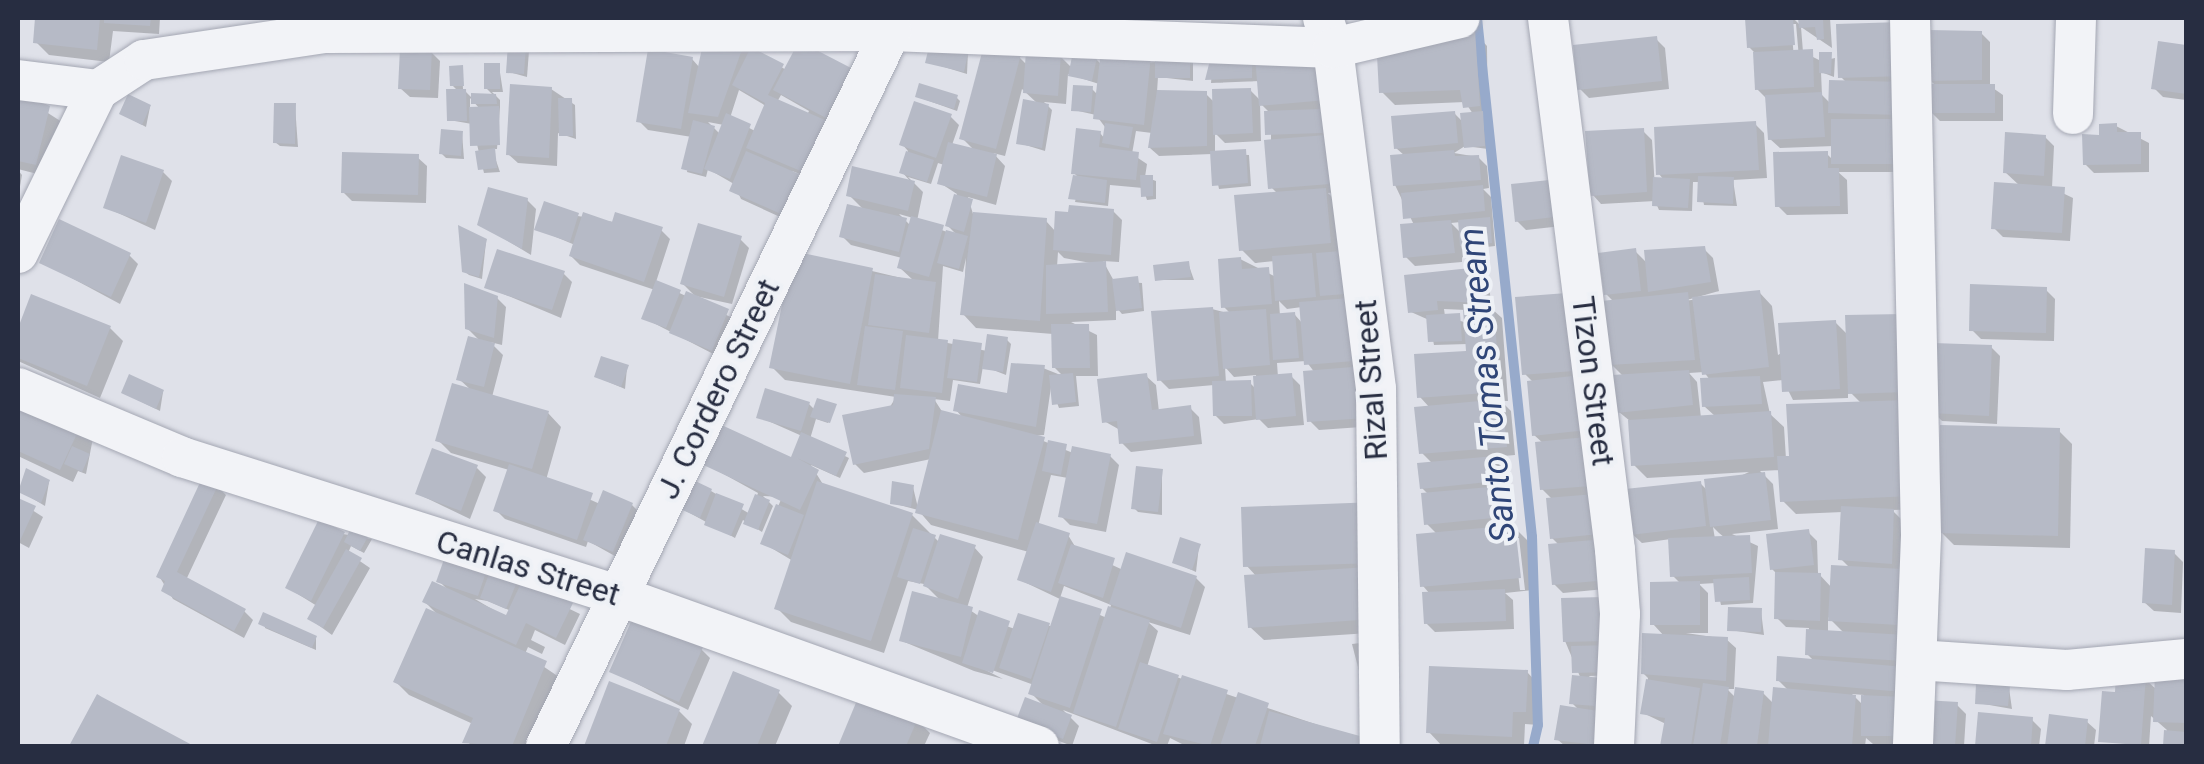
<!DOCTYPE html>
<html>
<head>
<meta charset="utf-8">
<style>
	body { margin:0 }
	#map { position:relative; width:2204px; height:764px; overflow:hidden; background:#dfe1e9; font-family:Roboto,sans-serif }
	div>[style] { position:absolute }
	[style*='--x'] { left:calc(var(--x)*1px); top:calc(var(--y)*1px); width:calc(var(--w)*1px); rotate:calc(var(--a)*1deg) }
	.shadow>* { inset:0; background:#0003 }
	.stream>* { height:10px; margin:-5px; padding:0 5px; transform-origin:5px; border-radius:5px; background:#97aacb }
	.building>* { inset:0; background:#b6bac6 }
	.roads { filter:drop-shadow(0 0 2px #a4a7b3) drop-shadow(0 0 2px #a4a7b3) }
	.minor>* { height:40px; margin:-20px; padding:0 20px; transform-origin:20px; border-radius:20px; background:#f2f3f7 }
	span { translate:-50% -50%; white-space:nowrap; text-align:center; line-height:1.15; -webkit-text-stroke:8px #eef1f6; paint-order:stroke }
	.street-label { font-size:32px; color:#272d41 }
	.water-label { font-size:35px; color:#2f4577; font-style:italic }
	.frame { position:absolute; inset:0; border:20px solid #272d41; pointer-events:none }
</style>
</head>
<body>
<div id="map">
	<div class="shadow">
		<i style="clip-path:polygon(38px 18px,160px 18px,159px 34px,113px 31px,109px 62px,49px 55px,36px 42px)"></i>
		<i style="clip-path:polygon(evenodd,1751px 18px,1793px 18px,1801px 26px,1801px 18px,1830px 18px,1832px 48px,1801px 27px,1803px 52px,1821px 61px,1835px 58px,1834px 77px,1821px 72px,1822px 95px,1831px 104px,1847px 83px,1841px 77px,1901px 25px,1907px 172px,1838px 172px,1847px 180px,1848px 214px,1787px 215px,1778px 206px,1827px 154px,1834px 161px,1834px 146px,1780px 148px,1770px 139px,1766px 98px,1757px 89px,1756px 54px,1749px 47px,1751px 18px,1791px 24px,1796px 24px,1799px 58px,1794px 58px,1791px 24px)"></i>
		<i style="clip-path:polygon(evenodd,1474px 32px,1487px 46px,1488px 149px,1465px 146px,1454px 153px,1478px 157px,1487px 166px,1489px 188px,1483px 189px,1491px 197px,1495px 246px,1470px 249px,1479px 264px,1462px 257px,1462px 262px,1415px 266px,1406px 257px,1414px 225px,1395px 185px,1405px 156px,1396px 148px,1454px 113px,1464px 123px,1473px 114px,1465px 102px,1395px 105px,1382px 92px,1474px 32px,1461px 222px,1462px 234px,1451px 223px,1461px 222px)"></i>
		<i style="clip-path:polygon(1981px 33px,1990px 42px,1990px 86px,2003px 95px,2003px 121px,1940px 121px,1931px 112px,1937px 87px,1930px 80px)"></i>
		<i style="clip-path:polygon(1656px 39px,1665px 48px,1669px 89px,1589px 98px,1580px 89px)"></i>
		<i style="clip-path:polygon(evenodd,744px 43px,786px 70px,850px 70px,858px 79px,835px 125px,820px 119px,833px 131px,812px 179px,792px 171px,807px 186px,791px 222px,741px 199px,734px 184px,708px 169px,706px 177px,687px 172px,692px 137px,648px 130px,639px 121px,692px 59px,700px 68px,744px 43px,739px 90px,766px 106px,755px 131px,730px 118px,739px 90px,744px 43px,781px 95px,809px 111px,807px 115px,777px 102px,781px 95px,744px 43px,708px 122px,724px 125px,720px 134px,708px 122px)"></i>
		<i style="clip-path:polygon(2160px 44px,2186px 48px,2186px 100px,2163px 97px,2154px 88px)"></i>
		<i style="clip-path:polygon(510px 46px,529px 51px,527px 77px,509px 72px)"></i>
		<i style="clip-path:polygon(968px 51px,967px 74px,928px 62px)"></i>
		<i style="clip-path:polygon(431px 52px,440px 61px,438px 98px,410px 97px,400px 88px)"></i>
		<i style="clip-path:polygon(evenodd,1322px 54px,1363px 190px,1328px 193px,1339px 204px,1390px 425px,1319px 430px,1310px 421px,1315px 373px,1306px 361px,1277px 363px,1278px 377px,1291px 376px,1300px 385px,1304px 425px,1268px 428px,1259px 419px,1224px 424px,1215px 415px,1214px 385px,1169px 389px,1159px 379px,1212px 309px,1231px 314px,1224px 307px,1240px 259px,1276px 277px,1275px 261px,1255px 263px,1242px 250px,1278px 194px,1271px 187px,1271px 114px,1260px 103px,1261px 141px,1225px 143px,1215px 133px,1215px 154px,1249px 155px,1251px 186px,1219px 189px,1212px 154px,1159px 156px,1150px 148px,1152px 133px,1136px 131px,1132px 154px,1147px 164px,1145px 177px,1156px 181px,1156px 199px,1147px 200px,1143px 188px,1110px 185px,1108px 206px,1075px 202px,1080px 179px,1074px 173px,1100px 133px,1105px 139px,1105px 127px,1096px 115px,1074px 110px,1092px 89px,1098px 95px,1099px 84px,1068px 74px,1066px 104px,1044px 102px,1052px 110px,1045px 151px,1019px 143px,1038px 104px,1022px 89px,1005px 156px,993px 153px,1005px 166px,996px 205px,968px 197px,973px 214px,1046px 221px,1056px 232px,1113px 211px,1122px 220px,1119px 262px,1103px 261px,1114px 281px,1142px 283px,1144px 311px,1122px 314px,1116px 307px,1116px 320px,1071px 322px,1097px 335px,1098px 376px,1076px 376px,1079px 406px,1059px 408px,1051px 387px,1044px 435px,1031px 436px,1073px 453px,1110px 456px,1119px 465px,1106px 532px,1070px 525px,1061px 516px,1068px 478px,1051px 475px,1038px 526px,1068px 535px,1076px 548px,1123px 570px,1196px 578px,1205px 587px,1190px 635px,1148px 622px,1158px 631px,1147px 667px,1380px 746px,1186px 746px,1170px 738px,1167px 746px,1157px 746px,1063px 710px,1079px 726px,1072px 746px,1028px 729px,1045px 707px,1031px 693px,1034px 685px,972px 663px,1003px 679px,974px 671px,902px 641px,941px 601px,924px 584px,908px 581px,884px 653px,791px 622px,777px 608px,793px 561px,763px 543px,782px 497px,763px 496px,773px 506px,762px 532px,743px 520px,735px 538px,679px 507px,711px 491px,750px 514px,758px 493px,700px 461px,804px 465px,794px 455px,802px 436px,759px 417px,809px 404px,815px 410px,834px 406px,828px 423px,816px 419px,810px 439px,849px 458px,840px 478px,811px 465px,824px 486px,912px 515px,940px 543px,974px 547px,983px 557px,967px 608px,980px 617px,1015px 629px,1019px 616px,1053px 627px,1062px 600px,1020px 580px,1029px 552px,931px 525px,918px 510px,892px 503px,913px 487px,918px 508px,931px 459px,864px 473px,855px 464px,896px 397px,785px 380px,772px 367px,872px 271px,914px 281px,899px 267px,902px 258px,851px 245px,842px 236px,864px 210px,849px 195px,911px 182px,902px 172px,908px 151px,902px 144px,950px 116px,959px 125px,952px 145px,975px 151px,962px 138px,1019px 57px,1027px 65px,1060px 56px,1072px 68px,1096px 59px,1102px 65px,1193px 60px,1193px 81px,1158px 77px,1157px 92px,1206px 94px,1215px 103px,1250px 90px,1261px 101px,1260px 81px,1211px 83px,1213px 59px,1322px 54px,938px 163px,944px 165px,940px 183px,957px 194px,948px 226px,958px 236px,917px 221px,923px 192px,908px 177px,931px 184px,938px 163px,1322px 54px,899px 214px,913px 218px,911px 226px,899px 214px,1322px 54px,1058px 252px,1064px 258px,1096px 264px,1057px 267px,1058px 252px,1322px 54px,966px 258px,963px 314px,976px 328px,1053px 334px,1054px 367px,1063px 376px,1043px 368px,1009px 396px,956px 410px,964px 419px,943px 413px,934px 399px,950px 401px,953px 380px,980px 384px,983px 366px,1006px 375px,1011px 344px,1007px 340px,987px 351px,938px 341px,943px 266px,963px 272px,966px 258px,1322px 54px,1279px 301px,1287px 309px,1302px 307px,1303px 324px,1295px 315px,1280px 316px,1279px 301px,1322px 54px,1225px 367px,1234px 377px,1256px 375px,1257px 390px,1250px 383px,1226px 383px,1225px 367px,1322px 54px,1064px 586px,1111px 605px,1107px 618px,1060px 598px,1064px 586px)"></i>
		<i style="clip-path:polygon(evenodd,499px 66px,503px 92px,492px 92px,500px 100px,500px 107px,497px 149px,492px 149px,500px 172px,484px 173px,472px 124px,449px 120px,459px 92px,452px 85px,462px 67px,463px 89px,474px 100px,494px 96px,486px 88px,499px 66px,470px 98px,480px 109px,470px 109px,470px 98px)"></i>
		<i style="clip-path:polygon(551px 89px,575px 105px,576px 139px,558px 133px,557px 166px,518px 163px,508px 154px)"></i>
		<i style="clip-path:polygon(18px 94px,62px 122px,49px 177px,18px 169px)"></i>
		<i style="clip-path:polygon(918px 97px,956px 97px,960px 101px,957px 111px)"></i>
		<i style="clip-path:polygon(295px 106px,298px 147px,280px 146px,275px 142px)"></i>
		<i style="clip-path:polygon(150px 107px,146px 127px,122px 114px)"></i>
		<i style="clip-path:polygon(1755px 124px,1764px 133px,1767px 178px,1733px 180px,1737px 206px,1704px 205px,1700px 182px,1693px 182px,1692px 211px,1659px 210px,1655px 201px,1601px 204px,1592px 194px,1643px 131px,1652px 140px,1655px 188px,1664px 180px,1659px 174px)"></i>
		<i style="clip-path:polygon(2116px 126px,2149px 143px,2149px 172px,2094px 173px,2085px 164px)"></i>
		<i style="clip-path:polygon(462px 133px,464px 159px,446px 158px,442px 154px)"></i>
		<i style="clip-path:polygon(2045px 137px,2054px 146px,2052px 188px,2073px 198px,2070px 241px,2003px 237px,1994px 228px,2020px 186px,2005px 172px)"></i>
		<i style="clip-path:polygon(417px 157px,427px 166px,426px 203px,352px 201px,343px 192px)"></i>
		<i style="clip-path:polygon(18px 170px,22px 175px,18px 198px)"></i>
		<i style="clip-path:polygon(163px 172px,172px 181px,155px 230px,105px 207px)"></i>
		<i style="clip-path:polygon(1548px 183px,1562px 226px,1526px 230px,1517px 221px)"></i>
		<i style="clip-path:polygon(527px 200px,536px 209px,531px 255px,480px 224px)"></i>
		<i style="clip-path:polygon(578px 216px,661px 230px,670px 239px,656px 282px,737px 320px,721px 358px,644px 318px,655px 290px,580px 265px,571px 256px,575px 245px,537px 229px)"></i>
		<i style="clip-path:polygon(740px 239px,749px 248px,732px 304px,695px 296px,683px 284px)"></i>
		<i style="clip-path:polygon(486px 242px,482px 279px,469px 275px,464px 271px)"></i>
		<i style="clip-path:polygon(evenodd,1704px 249px,1713px 258px,1719px 291px,1683px 301px,1759px 292px,1772px 306px,1778px 355px,1835px 322px,1849px 336px,1903px 316px,1924px 509px,1892px 510px,1902px 520px,1912px 744px,1873px 744px,1866px 738px,1865px 746px,1663px 746px,1666px 724px,1643px 713px,1648px 678px,1643px 673px,1665px 637px,1653px 624px,1681px 584px,1673px 576px,1671px 539px,1642px 543px,1632px 534px,1700px 483px,1708px 491px,1749px 472px,1647px 478px,1634px 465px,1630px 421px,1619px 412px,1624px 377px,1611px 364px,1614px 302px,1606px 294px,1635px 251px,1648px 264px,1704px 249px,1704px 372px,1710px 380px,1704px 406px,1716px 417px,1701px 418px,1697px 382px,1689px 373px,1704px 372px,1704px 249px,1783px 380px,1793px 400px,1848px 398px,1848px 390px,1862px 404px,1786px 459px,1784px 427px,1770px 414px,1763px 382px,1783px 380px,1704px 249px,1780px 470px,1782px 500px,1796px 514px,1843px 512px,1841px 559px,1850px 568px,1832px 588px,1818px 573px,1817px 541px,1808px 532px,1772px 569px,1778px 575px,1777px 618px,1786px 627px,1809px 628px,1807px 654px,1815px 662px,1778px 680px,1790px 692px,1774px 704px,1763px 693px,1736px 698px,1727px 689px,1734px 689px,1736px 648px,1726px 639px,1686px 633px,1708px 633px,1708px 593px,1699px 584px,1716px 583px,1721px 605px,1753px 603px,1758px 546px,1732px 534px,1778px 529px,1773px 484px,1760px 471px,1780px 470px,1704px 249px,1713px 527px,1719px 533px,1725px 538px,1715px 539px,1713px 527px,1704px 249px,1828px 617px,1845px 634px,1828px 633px,1828px 617px,1704px 249px,1852px 694px,1864px 695px,1864px 706px,1852px 694px)"></i>
		<i style="clip-path:polygon(129px 255px,138px 264px,120px 304px,42px 262px)"></i>
		<i style="clip-path:polygon(1188px 263px,1194px 280px,1157px 280px)"></i>
		<i style="clip-path:polygon(evenodd,1479px 270px,1488px 279px,1492px 309px,1502px 318px,1508px 401px,1501px 401px,1511px 411px,1515px 455px,1492px 457px,1503px 468px,1505px 490px,1490px 491px,1498px 499px,1501px 529px,1514px 527px,1528px 541px,1533px 590px,1505px 593px,1513px 600px,1514px 629px,1435px 632px,1426px 623px,1430px 594px,1423px 586px,1437px 534px,1427px 524px,1429px 495px,1422px 488px,1433px 464px,1422px 453px,1430px 408px,1420px 397px,1469px 353px,1468px 344px,1434px 345px,1429px 320px,1411px 312px,1479px 270px,1444px 309px,1466px 310px,1467px 323px,1445px 316px,1444px 309px,1479px 270px,1514px 538px,1519px 538px,1525px 590px,1520px 590px,1514px 538px)"></i>
		<i style="clip-path:polygon(563px 273px,572px 282px,561px 318px,487px 287px)"></i>
		<i style="clip-path:polygon(2046px 290px,2055px 299px,2054px 341px,1981px 339px,1972px 330px)"></i>
		<i style="clip-path:polygon(1566px 295px,1616px 588px,1563px 593px,1554px 584px,1560px 546px,1552px 538px,1553px 500px,1542px 489px,1544px 444px,1534px 435px,1534px 383px,1525px 374px)"></i>
		<i style="clip-path:polygon(33px 297px,110px 328px,123px 341px,100px 398px,18px 361px,18px 335px)"></i>
		<i style="clip-path:polygon(497px 298px,506px 307px,502px 345px,490px 342px,503px 355px,492px 397px,548px 413px,561px 427px,546px 480px,600px 504px,632px 505px,641px 514px,622px 560px,588px 541px,586px 547px,505px 519px,496px 510px,509px 470px,451px 453px,438px 440px,472px 391px,459px 379px,482px 343px,467px 328px)"></i>
		<i style="clip-path:polygon(1991px 347px,2000px 356px,1997px 424px,1942px 421px,1933px 412px)"></i>
		<i style="clip-path:polygon(627px 368px,625px 389px,597px 377px)"></i>
		<i style="clip-path:polygon(1146px 376px,1156px 385px,1159px 412px,1190px 408px,1199px 417px,1202px 444px,1131px 452px,1122px 443px,1120px 430px,1104px 421px)"></i>
		<i style="clip-path:polygon(163px 392px,160px 411px,124px 393px)"></i>
		<i style="clip-path:polygon(18px 412px,93px 438px,86px 474px,78px 471px,73px 482px,18px 456px)"></i>
		<i style="clip-path:polygon(2059px 431px,2072px 444px,2070px 548px,1954px 545px,1941px 532px)"></i>
		<i style="clip-path:polygon(477px 468px,486px 477px,470px 519px,418px 494px)"></i>
		<i style="clip-path:polygon(1162px 471px,1162px 515px,1138px 512px,1134px 508px)"></i>
		<i style="clip-path:polygon(49px 482px,45px 506px,20px 491px)"></i>
		<i style="clip-path:polygon(217px 486px,226px 495px,186px 580px,244px 611px,253px 620px,244px 638px,173px 599px,159px 576px)"></i>
		<i style="clip-path:polygon(18px 501px,43px 517px,29px 548px,18px 542px)"></i>
		<i style="clip-path:polygon(1376px 505px,1385px 632px,1264px 640px,1250px 627px,1257px 577px,1246px 565px)"></i>
		<i style="clip-path:polygon(343px 534px,372px 539px,364px 553px,351px 546px,348px 553px,370px 568px,332px 635px,310px 619px,317px 606px,288px 588px)"></i>
		<i style="clip-path:polygon(1199px 546px,1196px 572px,1174px 562px)"></i>
		<i style="clip-path:polygon(evenodd,449px 551px,580px 614px,565px 645px,535px 630px,531px 640px,545px 647px,542px 654px,528px 647px,525px 654px,559px 677px,530px 746px,469px 746px,473px 724px,409px 695px,396px 682px,439px 616px,425px 602px,450px 592px,439px 581px,449px 551px,475px 599px,488px 601px,511px 611px,507px 618px,475px 599px)"></i>
		<i style="clip-path:polygon(2174px 553px,2183px 562px,2181px 613px,2154px 611px,2144px 602px)"></i>
		<i style="clip-path:polygon(1604px 600px,1618px 675px,1589px 676px,1612px 710px,1591px 712px,1615px 746px,1565px 746px,1557px 739px,1579px 710px,1572px 703px,1581px 679px,1565px 641px)"></i>
		<i style="clip-path:polygon(1761px 611px,1764px 635px,1730px 630px)"></i>
		<i style="clip-path:polygon(264px 616px,316px 638px,316px 650px,265px 628px)"></i>
		<i style="clip-path:polygon(1376px 641px,1359px 671px,1352px 644px)"></i>
		<i style="clip-path:polygon(701px 649px,710px 658px,688px 710px,612px 671px)"></i>
		<i style="clip-path:polygon(1527px 672px,1540px 686px,1539px 725px,1525px 724px,1524px 746px,1442px 746px,1429px 732px)"></i>
		<i style="clip-path:polygon(735px 674px,778px 692px,792px 706px,775px 746px,705px 746px)"></i>
		<i style="clip-path:polygon(2186px 677px,2186px 746px,2166px 746px,2167px 730px,2151px 716px,2149px 746px,2101px 741px,2117px 695px,2144px 678px,2157px 690px)"></i>
		<i style="clip-path:polygon(611px 685px,679px 711px,692px 724px,684px 746px,587px 746px)"></i>
		<i style="clip-path:polygon(2009px 688px,2012px 709px,1978px 703px)"></i>
		<i style="clip-path:polygon(862px 696px,917px 720px,930px 733px,924px 746px,841px 746px)"></i>
		<i style="clip-path:polygon(98px 697px,188px 746px,72px 746px)"></i>
		<i style="clip-path:polygon(1957px 705px,1966px 714px,1964px 746px,1924px 746px)"></i>
		<i style="clip-path:polygon(1981px 715px,2032px 720px,2041px 729px,2039px 746px,1978px 746px)"></i>
		<i style="clip-path:polygon(2051px 717px,2086px 721px,2096px 730px,2094px 746px,2048px 746px)"></i>
	</div>
	<div class="stream">
		<i style="--x:1477;--y:18;--w:522;--a:83.95"></i>
		<i style="--x:1532;--y:537;--w:188;--a:88.2"></i>
		<i style="--x:1538;--y:725;--w:22;--a:103"></i>
	</div>
	<div class="building">
		<i style="clip-path:polygon(35px 18px,100px 18px,97px 50px,33px 43px)"></i>
		<i style="clip-path:polygon(104px 18px,151px 18px,150px 26px,104px 23px)"></i>
		<i style="clip-path:polygon(1745px 18px,1793px 18px,1795px 45px,1747px 48px)"></i>
		<i style="clip-path:polygon(1798px 18px,1823px 18px,1824px 39px,1817px 40px,1815px 27px,1799px 28px)"></i>
		<i style="clip-path:polygon(1902px 22px,1904px 76px,1838px 78px,1836px 24px)"></i>
		<i style="clip-path:polygon(1475px 30px,1480px 106px,1463px 108px,1460px 90px,1379px 93px,1376px 37px)"></i>
		<i style="clip-path:polygon(1929px 30px,1982px 31px,1982px 80px,1927px 81px)"></i>
		<i style="clip-path:polygon(1657px 36px,1662px 81px,1577px 90px,1573px 45px)"></i>
		<i style="clip-path:polygon(704px 39px,745px 41px,718px 117px,688px 113px)"></i>
		<i style="clip-path:polygon(931px 39px,969px 49px,964px 72px,925px 63px)"></i>
		<i style="clip-path:polygon(799px 41px,851px 68px,826px 118px,773px 90px)"></i>
		<i style="clip-path:polygon(2158px 41px,2186px 45px,2186px 94px,2151px 89px)"></i>
		<i style="clip-path:polygon(508px 43px,526px 45px,524px 74px,506px 73px)"></i>
		<i style="clip-path:polygon(984px 45px,1021px 54px,996px 149px,959px 139px)"></i>
		<i style="clip-path:polygon(751px 47px,784px 64px,768px 95px,825px 120px,803px 172px,746px 148px,765px 103px,732px 85px)"></i>
		<i style="clip-path:polygon(400px 48px,432px 49px,430px 90px,398px 89px)"></i>
		<i style="clip-path:polygon(648px 49px,693px 57px,681px 129px,636px 122px)"></i>
		<i style="clip-path:polygon(1813px 49px,1814px 87px,1755px 90px,1753px 52px)"></i>
		<i style="clip-path:polygon(1101px 50px,1151px 55px,1144px 125px,1093px 119px)"></i>
		<i style="clip-path:polygon(1026px 51px,1061px 54px,1058px 96px,1023px 93px)"></i>
		<i style="clip-path:polygon(1323px 51px,1327px 100px,1259px 106px,1255px 56px)"></i>
		<i style="clip-path:polygon(1073px 52px,1097px 57px,1092px 81px,1068px 76px)"></i>
		<i style="clip-path:polygon(1819px 52px,1832px 52px,1831px 74px,1819px 73px)"></i>
		<i style="clip-path:polygon(1155px 53px,1190px 54px,1190px 78px,1155px 78px)"></i>
		<i style="clip-path:polygon(1211px 56px,1252px 56px,1252px 78px,1205px 80px)"></i>
		<i style="clip-path:polygon(484px 63px,500px 63px,500px 89px,484px 89px)"></i>
		<i style="clip-path:polygon(463px 65px,464px 86px,450px 86px,449px 66px)"></i>
		<i style="clip-path:polygon(1829px 80px,1902px 82px,1901px 115px,1828px 113px)"></i>
		<i style="clip-path:polygon(919px 83px,958px 95px,954px 109px,915px 97px)"></i>
		<i style="clip-path:polygon(510px 84px,552px 87px,549px 158px,506px 155px)"></i>
		<i style="clip-path:polygon(1929px 84px,1995px 84px,1995px 113px,1929px 113px)"></i>
		<i style="clip-path:polygon(1073px 85px,1093px 86px,1091px 112px,1071px 111px)"></i>
		<i style="clip-path:polygon(1251px 88px,1253px 133px,1213px 135px,1212px 89px)"></i>
		<i style="clip-path:polygon(446px 89px,466px 89px,467px 121px,447px 121px)"></i>
		<i style="clip-path:polygon(1157px 90px,1207px 91px,1207px 146px,1148px 148px)"></i>
		<i style="clip-path:polygon(18px 92px,50px 106px,36px 165px,18px 161px)"></i>
		<i style="clip-path:polygon(1822px 92px,1825px 137px,1768px 140px,1765px 95px)"></i>
		<i style="clip-path:polygon(471px 93px,496px 94px,497px 104px,471px 104px)"></i>
		<i style="clip-path:polygon(128px 94px,151px 105px,142px 125px,119px 114px)"></i>
		<i style="clip-path:polygon(558px 98px,572px 98px,573px 136px,559px 136px)"></i>
		<i style="clip-path:polygon(1023px 99px,1049px 104px,1042px 148px,1016px 144px)"></i>
		<i style="clip-path:polygon(914px 101px,952px 114px,936px 158px,899px 145px)"></i>
		<i style="clip-path:polygon(274px 103px,296px 103px,295px 144px,273px 143px)"></i>
		<i style="clip-path:polygon(499px 106px,500px 145px,470px 146px,469px 107px)"></i>
		<i style="clip-path:polygon(1349px 108px,1350px 132px,1265px 135px,1264px 111px)"></i>
		<i style="clip-path:polygon(1455px 111px,1458px 143px,1394px 149px,1391px 116px)"></i>
		<i style="clip-path:polygon(1483px 111px,1485px 146px,1464px 148px,1460px 113px)"></i>
		<i style="clip-path:polygon(726px 113px,751px 124px,730px 179px,704px 169px)"></i>
		<i style="clip-path:polygon(1831px 119px,1899px 119px,1899px 164px,1831px 164px)"></i>
		<i style="clip-path:polygon(693px 120px,715px 126px,702px 174px,681px 169px)"></i>
		<i style="clip-path:polygon(1756px 121px,1759px 170px,1656px 175px,1654px 127px)"></i>
		<i style="clip-path:polygon(1105px 123px,1133px 127px,1129px 148px,1102px 143px)"></i>
		<i style="clip-path:polygon(2117px 123px,2117px 132px,2141px 132px,2141px 164px,2083px 165px,2082px 134px,2099px 135px,2099px 124px)"></i>
		<i style="clip-path:polygon(1076px 128px,1101px 131px,1099px 147px,1139px 152px,1136px 180px,1071px 174px)"></i>
		<i style="clip-path:polygon(1644px 128px,1647px 192px,1590px 196px,1585px 131px)"></i>
		<i style="clip-path:polygon(441px 129px,463px 131px,461px 156px,439px 154px)"></i>
		<i style="clip-path:polygon(2005px 132px,2046px 135px,2044px 176px,2003px 173px)"></i>
		<i style="clip-path:polygon(1351px 133px,1355px 182px,1268px 189px,1264px 140px)"></i>
		<i style="clip-path:polygon(948px 142px,997px 154px,987px 197px,937px 184px)"></i>
		<i style="clip-path:polygon(495px 148px,497px 168px,478px 170px,475px 151px)"></i>
		<i style="clip-path:polygon(1246px 149px,1248px 183px,1212px 186px,1210px 151px)"></i>
		<i style="clip-path:polygon(1454px 150px,1455px 156px,1479px 155px,1481px 180px,1393px 186px,1390px 155px)"></i>
		<i style="clip-path:polygon(746px 151px,799px 174px,781px 214px,729px 191px)"></i>
		<i style="clip-path:polygon(906px 151px,934px 160px,927px 182px,899px 173px)"></i>
		<i style="clip-path:polygon(1828px 151px,1828px 168px,1839px 168px,1840px 206px,1775px 207px,1773px 152px)"></i>
		<i style="clip-path:polygon(342px 152px,419px 154px,418px 195px,341px 193px)"></i>
		<i style="clip-path:polygon(121px 155px,164px 170px,146px 223px,103px 208px)"></i>
		<i style="clip-path:polygon(852px 166px,915px 181px,908px 211px,846px 196px)"></i>
		<i style="clip-path:polygon(1073px 175px,1107px 180px,1105px 203px,1068px 199px)"></i>
		<i style="clip-path:polygon(1140px 175px,1153px 175px,1153px 196px,1141px 197px)"></i>
		<i style="clip-path:polygon(1698px 176px,1734px 177px,1733px 204px,1697px 202px)"></i>
		<i style="clip-path:polygon(1653px 177px,1690px 179px,1688px 208px,1652px 206px)"></i>
		<i style="clip-path:polygon(1549px 180px,1554px 217px,1515px 222px,1511px 184px)"></i>
		<i style="clip-path:polygon(1994px 182px,2065px 187px,2062px 233px,1991px 229px)"></i>
		<i style="clip-path:polygon(1483px 185px,1485px 211px,1403px 219px,1401px 193px)"></i>
		<i style="clip-path:polygon(488px 187px,528px 198px,522px 249px,477px 225px)"></i>
		<i style="clip-path:polygon(1326px 188px,1331px 243px,1239px 251px,1234px 195px)"></i>
		<i style="clip-path:polygon(954px 194px,973px 199px,964px 232px,945px 226px)"></i>
		<i style="clip-path:polygon(544px 201px,579px 213px,570px 242px,534px 230px)"></i>
		<i style="clip-path:polygon(847px 204px,907px 218px,899px 252px,839px 237px)"></i>
		<i style="clip-path:polygon(1069px 205px,1114px 209px,1111px 255px,1053px 250px,1055px 211px,1068px 212px)"></i>
		<i style="clip-path:polygon(583px 212px,612px 222px,615px 212px,663px 227px,644px 282px,569px 256px)"></i>
		<i style="clip-path:polygon(973px 212px,1047px 218px,1040px 321px,960px 315px)"></i>
		<i style="clip-path:polygon(911px 216px,944px 225px,929px 277px,897px 268px)"></i>
		<i style="clip-path:polygon(1490px 217px,1492px 243px,1460px 246px,1458px 220px)"></i>
		<i style="clip-path:polygon(59px 219px,131px 253px,111px 297px,39px 263px)"></i>
		<i style="clip-path:polygon(1451px 220px,1455px 253px,1403px 258px,1400px 224px)"></i>
		<i style="clip-path:polygon(698px 223px,742px 236px,724px 297px,680px 284px)"></i>
		<i style="clip-path:polygon(458px 225px,487px 239px,479px 277px,462px 272px)"></i>
		<i style="clip-path:polygon(946px 230px,968px 236px,959px 269px,937px 263px)"></i>
		<i style="clip-path:polygon(1705px 246px,1711px 282px,1648px 292px,1644px 250px)"></i>
		<i style="clip-path:polygon(1636px 248px,1641px 291px,1604px 295px,1598px 253px)"></i>
		<i style="clip-path:polygon(497px 249px,565px 271px,552px 310px,484px 288px)"></i>
		<i style="clip-path:polygon(1355px 250px,1358px 293px,1320px 296px,1316px 253px)"></i>
		<i style="clip-path:polygon(793px 251px,873px 268px,850px 384px,769px 368px)"></i>
		<i style="clip-path:polygon(1312px 253px,1316px 297px,1275px 301px,1272px 256px)"></i>
		<i style="clip-path:polygon(1241px 257px,1242px 269px,1269px 267px,1272px 304px,1221px 308px,1218px 259px)"></i>
		<i style="clip-path:polygon(1106px 261px,1108px 312px,1046px 314px,1046px 265px)"></i>
		<i style="clip-path:polygon(1189px 261px,1191px 277px,1155px 281px,1153px 265px)"></i>
		<i style="clip-path:polygon(1480px 267px,1484px 303px,1437px 301px,1438px 310px,1408px 313px,1404px 275px)"></i>
		<i style="clip-path:polygon(875px 274px,936px 282px,929px 333px,868px 325px)"></i>
		<i style="clip-path:polygon(1138px 276px,1142px 308px,1116px 311px,1112px 279px)"></i>
		<i style="clip-path:polygon(656px 280px,681px 290px,666px 328px,641px 319px)"></i>
		<i style="clip-path:polygon(464px 283px,498px 296px,494px 338px,465px 329px)"></i>
		<i style="clip-path:polygon(1970px 284px,2047px 287px,2046px 333px,1969px 331px)"></i>
		<i style="clip-path:polygon(1760px 290px,1769px 367px,1702px 375px,1692px 297px)"></i>
		<i style="clip-path:polygon(686px 291px,729px 309px,712px 351px,669px 333px)"></i>
		<i style="clip-path:polygon(1688px 292px,1695px 360px,1609px 365px,1601px 301px)"></i>
		<i style="clip-path:polygon(1567px 293px,1574px 371px,1522px 375px,1515px 297px)"></i>
		<i style="clip-path:polygon(31px 294px,111px 326px,87px 386px,18px 358px,18px 328px)"></i>
		<i style="clip-path:polygon(1362px 297px,1367px 360px,1304px 365px,1299px 302px)"></i>
		<i style="clip-path:polygon(1213px 307px,1219px 376px,1157px 381px,1151px 311px)"></i>
		<i style="clip-path:polygon(1494px 307px,1500px 392px,1417px 398px,1414px 354px,1466px 351px,1463px 309px)"></i>
		<i style="clip-path:polygon(1266px 309px,1270px 365px,1223px 369px,1219px 312px)"></i>
		<i style="clip-path:polygon(1295px 312px,1299px 358px,1273px 360px,1270px 314px)"></i>
		<i style="clip-path:polygon(1460px 313px,1462px 341px,1428px 342px,1426px 315px)"></i>
		<i style="clip-path:polygon(1904px 314px,1906px 392px,1848px 394px,1845px 315px)"></i>
		<i style="clip-path:polygon(1836px 320px,1840px 389px,1782px 392px,1778px 323px)"></i>
		<i style="clip-path:polygon(1051px 324px,1089px 324px,1090px 368px,1052px 368px)"></i>
		<i style="clip-path:polygon(865px 326px,903px 331px,895px 390px,857px 385px)"></i>
		<i style="clip-path:polygon(987px 334px,1008px 337px,1003px 372px,982px 369px)"></i>
		<i style="clip-path:polygon(906px 335px,948px 340px,942px 393px,900px 388px)"></i>
		<i style="clip-path:polygon(468px 336px,495px 343px,484px 387px,456px 380px)"></i>
		<i style="clip-path:polygon(953px 339px,982px 343px,977px 382px,947px 378px)"></i>
		<i style="clip-path:polygon(1933px 343px,1992px 345px,1989px 416px,1931px 413px)"></i>
		<i style="clip-path:polygon(601px 356px,629px 365px,621px 387px,594px 377px)"></i>
		<i style="clip-path:polygon(1011px 363px,1045px 365px,1036px 427px,953px 411px,958px 384px,1007px 393px)"></i>
		<i style="clip-path:polygon(1377px 365px,1382px 417px,1307px 422px,1303px 371px)"></i>
		<i style="clip-path:polygon(1689px 370px,1693px 405px,1616px 413px,1612px 375px)"></i>
		<i style="clip-path:polygon(1073px 373px,1076px 402px,1052px 405px,1049px 375px)"></i>
		<i style="clip-path:polygon(1147px 373px,1152px 410px,1191px 405px,1194px 436px,1119px 444px,1117px 421px,1102px 423px,1097px 379px)"></i>
		<i style="clip-path:polygon(1292px 373px,1296px 416px,1256px 420px,1253px 376px)"></i>
		<i style="clip-path:polygon(129px 374px,164px 390px,156px 409px,121px 393px)"></i>
		<i style="clip-path:polygon(1582px 375px,1587px 430px,1532px 436px,1527px 381px)"></i>
		<i style="clip-path:polygon(1760px 376px,1762px 404px,1702px 407px,1700px 378px)"></i>
		<i style="clip-path:polygon(1251px 380px,1252px 416px,1213px 416px,1212px 381px)"></i>
		<i style="clip-path:polygon(452px 383px,549px 411px,532px 469px,435px 441px)"></i>
		<i style="clip-path:polygon(765px 388px,810px 402px,801px 431px,756px 418px)"></i>
		<i style="clip-path:polygon(894px 394px,936px 397px,929px 449px,853px 465px,842px 415px,893px 405px)"></i>
		<i style="clip-path:polygon(26px 397px,82px 423px,60px 470px,18px 451px,18px 410px)"></i>
		<i style="clip-path:polygon(817px 398px,837px 404px,830px 423px,810px 417px)"></i>
		<i style="clip-path:polygon(1502px 399px,1507px 447px,1419px 454px,1414px 407px)"></i>
		<i style="clip-path:polygon(1907px 400px,1912px 496px,1780px 502px,1777px 456px,1789px 456px,1786px 404px)"></i>
		<i style="clip-path:polygon(941px 410px,1045px 437px,1018px 540px,915px 513px)"></i>
		<i style="clip-path:polygon(1771px 411px,1774px 457px,1631px 466px,1628px 420px)"></i>
		<i style="clip-path:polygon(715px 422px,791px 457px,801px 432px,847px 452px,836px 476px,797px 458px,819px 470px,800px 510px,697px 462px)"></i>
		<i style="clip-path:polygon(1940px 425px,2060px 428px,2058px 536px,1938px 533px)"></i>
		<i style="clip-path:polygon(1586px 437px,1591px 486px,1540px 490px,1535px 442px)"></i>
		<i style="clip-path:polygon(1048px 440px,1067px 444px,1061px 475px,1042px 471px)"></i>
		<i style="clip-path:polygon(72px 446px,90px 454px,82px 472px,64px 464px)"></i>
		<i style="clip-path:polygon(1072px 446px,1111px 454px,1097px 524px,1058px 517px)"></i>
		<i style="clip-path:polygon(432px 448px,478px 465px,461px 511px,415px 494px)"></i>
		<i style="clip-path:polygon(1495px 456px,1498px 481px,1420px 489px,1417px 463px)"></i>
		<i style="clip-path:polygon(509px 464px,593px 493px,577px 540px,493px 511px)"></i>
		<i style="clip-path:polygon(1136px 466px,1163px 469px,1158px 512px,1131px 509px)"></i>
		<i style="clip-path:polygon(26px 468px,50px 480px,41px 503px,18px 492px)"></i>
		<i style="clip-path:polygon(1765px 472px,1771px 520px,1710px 527px,1704px 479px)"></i>
		<i style="clip-path:polygon(203px 476px,219px 483px,177px 572px,246px 609px,234px 631px,161px 591px,165px 581px,156px 577px)"></i>
		<i style="clip-path:polygon(689px 478px,712px 489px,700px 518px,676px 507px)"></i>
		<i style="clip-path:polygon(817px 481px,913px 513px,871px 641px,774px 609px)"></i>
		<i style="clip-path:polygon(892px 481px,914px 485px,911px 507px,890px 504px)"></i>
		<i style="clip-path:polygon(1701px 481px,1706px 526px,1630px 535px,1625px 489px)"></i>
		<i style="clip-path:polygon(1490px 487px,1493px 518px,1424px 525px,1421px 493px)"></i>
		<i style="clip-path:polygon(603px 490px,633px 503px,613px 552px,583px 540px)"></i>
		<i style="clip-path:polygon(716px 493px,744px 504px,731px 536px,704px 525px)"></i>
		<i style="clip-path:polygon(755px 494px,770px 500px,758px 530px,743px 524px)"></i>
		<i style="clip-path:polygon(1595px 494px,1599px 534px,1550px 539px,1546px 498px)"></i>
		<i style="clip-path:polygon(18px 498px,36px 506px,18px 545px)"></i>
		<i style="clip-path:polygon(1377px 502px,1378px 563px,1243px 567px,1241px 507px)"></i>
		<i style="clip-path:polygon(776px 504px,804px 515px,788px 555px,760px 544px)"></i>
		<i style="clip-path:polygon(1841px 506px,1894px 509px,1892px 564px,1838px 560px)"></i>
		<i style="clip-path:polygon(319px 519px,345px 532px,311px 601px,285px 588px)"></i>
		<i style="clip-path:polygon(1036px 522px,1070px 533px,1051px 592px,1017px 580px)"></i>
		<i style="clip-path:polygon(353px 524px,370px 533px,360px 551px,344px 542px)"></i>
		<i style="clip-path:polygon(1515px 525px,1521px 578px,1420px 587px,1416px 534px)"></i>
		<i style="clip-path:polygon(913px 528px,936px 535px,920px 584px,897px 577px)"></i>
		<i style="clip-path:polygon(1809px 529px,1814px 565px,1770px 570px,1766px 534px)"></i>
		<i style="clip-path:polygon(940px 534px,976px 545px,958px 599px,923px 586px)"></i>
		<i style="clip-path:polygon(1750px 535px,1752px 573px,1670px 577px,1668px 538px)"></i>
		<i style="clip-path:polygon(1180px 537px,1201px 544px,1192px 570px,1172px 563px)"></i>
		<i style="clip-path:polygon(1604px 539px,1608px 580px,1552px 585px,1548px 544px)"></i>
		<i style="clip-path:polygon(1071px 544px,1115px 558px,1103px 598px,1058px 583px)"></i>
		<i style="clip-path:polygon(448px 548px,489px 563px,478px 596px,436px 582px)"></i>
		<i style="clip-path:polygon(2145px 548px,2175px 550px,2172px 605px,2142px 603px)"></i>
		<i style="clip-path:polygon(346px 549px,362px 558px,323px 628px,307px 619px)"></i>
		<i style="clip-path:polygon(1126px 552px,1197px 576px,1181px 628px,1109px 604px)"></i>
		<i style="clip-path:polygon(1831px 565px,1902px 569px,1899px 625px,1828px 621px)"></i>
		<i style="clip-path:polygon(492px 566px,519px 577px,506px 609px,480px 598px)"></i>
		<i style="clip-path:polygon(1369px 567px,1373px 619px,1248px 628px,1244px 575px)"></i>
		<i style="clip-path:polygon(1775px 572px,1821px 573px,1820px 621px,1774px 619px)"></i>
		<i style="clip-path:polygon(1749px 577px,1750px 600px,1715px 602px,1713px 579px)"></i>
		<i style="clip-path:polygon(523px 579px,573px 603px,556px 638px,526px 623px,516px 645px,422px 602px,432px 581px,506px 615px)"></i>
		<i style="clip-path:polygon(1700px 581px,1700px 625px,1650px 625px,1650px 582px)"></i>
		<i style="clip-path:polygon(1505px 589px,1506px 621px,1424px 624px,1422px 592px)"></i>
		<i style="clip-path:polygon(912px 591px,973px 607px,961px 657px,899px 641px)"></i>
		<i style="clip-path:polygon(1060px 596px,1102px 609px,1070px 708px,1028px 694px)"></i>
		<i style="clip-path:polygon(1605px 597px,1607px 641px,1563px 642px,1561px 598px)"></i>
		<i style="clip-path:polygon(1108px 606px,1150px 620px,1116px 727px,1073px 713px)"></i>
		<i style="clip-path:polygon(1728px 607px,1762px 608px,1761px 632px,1727px 631px)"></i>
		<i style="clip-path:polygon(426px 608px,547px 661px,512px 746px,462px 743px,473px 718px,393px 682px)"></i>
		<i style="clip-path:polygon(979px 610px,1010px 621px,993px 673px,962px 663px)"></i>
		<i style="clip-path:polygon(263px 612px,317px 636px,312px 648px,258px 624px)"></i>
		<i style="clip-path:polygon(1018px 613px,1050px 623px,1031px 679px,999px 668px)"></i>
		<i style="clip-path:polygon(633px 617px,703px 647px,679px 702px,609px 672px)"></i>
		<i style="clip-path:polygon(1806px 629px,1906px 635px,1905px 661px,1805px 655px)"></i>
		<i style="clip-path:polygon(1642px 633px,1728px 637px,1726px 681px,1641px 674px)"></i>
		<i style="clip-path:polygon(1614px 645px,1615px 672px,1572px 673px,1571px 646px)"></i>
		<i style="clip-path:polygon(1777px 656px,1905px 667px,1903px 692px,1776px 681px)"></i>
		<i style="clip-path:polygon(1140px 662px,1179px 675px,1157px 742px,1118px 729px)"></i>
		<i style="clip-path:polygon(1429px 666px,1528px 670px,1526px 712px,1513px 712px,1512px 737px,1426px 733px)"></i>
		<i style="clip-path:polygon(733px 671px,780px 690px,757px 746px,702px 746px)"></i>
		<i style="clip-path:polygon(2116px 673px,2146px 675px,2141px 745px,2098px 742px,2102px 691px,2115px 692px)"></i>
		<i style="clip-path:polygon(2155px 673px,2186px 675px,2186px 723px,2153px 722px)"></i>
		<i style="clip-path:polygon(1182px 675px,1228px 690px,1210px 746px,1163px 734px)"></i>
		<i style="clip-path:polygon(1572px 675px,1611px 679px,1609px 707px,1569px 704px)"></i>
		<i style="clip-path:polygon(1646px 679px,1700px 688px,1691px 746px,1660px 746px,1665px 718px,1640px 714px)"></i>
		<i style="clip-path:polygon(609px 681px,680px 709px,666px 746px,584px 746px)"></i>
		<i style="clip-path:polygon(1703px 683px,1729px 687px,1720px 746px,1693px 746px)"></i>
		<i style="clip-path:polygon(1976px 684px,2010px 686px,2008px 706px,1975px 704px)"></i>
		<i style="clip-path:polygon(1735px 687px,1764px 691px,1757px 746px,1727px 746px)"></i>
		<i style="clip-path:polygon(1773px 687px,1856px 695px,1852px 746px,1768px 746px)"></i>
		<i style="clip-path:polygon(1238px 692px,1269px 703px,1255px 746px,1220px 746px)"></i>
		<i style="clip-path:polygon(860px 693px,918px 718px,906px 746px,838px 746px)"></i>
		<i style="clip-path:polygon(97px 694px,102px 697px,194px 746px,69px 746px)"></i>
		<i style="clip-path:polygon(1861px 695px,1904px 697px,1903px 736px,1861px 736px)"></i>
		<i style="clip-path:polygon(1025px 697px,1072px 715px,1063px 739px,1016px 721px)"></i>
		<i style="clip-path:polygon(1924px 700px,1958px 702px,1955px 746px,1921px 746px)"></i>
		<i style="clip-path:polygon(1560px 705px,1611px 713px,1605px 746px,1554px 740px)"></i>
		<i style="clip-path:polygon(1269px 711px,1378px 741px,1376px 746px,1260px 746px)"></i>
		<i style="clip-path:polygon(1978px 712px,2033px 717px,2031px 746px,1975px 746px)"></i>
		<i style="clip-path:polygon(2049px 714px,2088px 719px,2085px 746px,2045px 746px)"></i>
		<i style="clip-path:polygon(2164px 730px,2186px 732px,2186px 746px,2163px 746px)"></i>
	</div>
	<div class="roads">
		<div class="minor">
			<i style="--x:1323;--y:18;--w:32;--a:72"></i>
			<i style="--x:1333;--y:48;--w:344;--a:82.8"></i>
			<i style="--x:1376;--y:389;--w:357;--a:89.4"></i>
			<i style="--x:1548;--y:18;--w:536;--a:82.82"></i>
			<i style="--x:1615;--y:550;--w:64;--a:85.5"></i>
			<i style="--x:1620;--y:614;--w:132;--a:92.6"></i>
			<i style="--x:1910;--y:18;--w:518;--a:88.78"></i>
			<i style="--x:1921;--y:536;--w:210;--a:92.2"></i>
			<i style="--x:18;--y:80;--w:81;--a:7.1"></i>
			<i style="--x:2073;--y:114;--w:96;--a:-88.2"></i>
			<i style="--x:18;--y:253;--w:182;--a:-63.9"></i>
			<i style="--x:98;--y:90;--w:55;--a:-33.1"></i>
			<i style="--x:144;--y:60;--w:183;--a:-8.5"></i>
			<i style="--x:325;--y:33;--w:566;--a:-0.2"></i>
			<i style="--x:891;--y:31;--w:442;--a:2.2"></i>
			<i style="--x:1333;--y:48;--w:130;--a:-13.3"></i>
			<i style="--x:18;--y:388;--w:178;--a:22.8"></i>
			<i style="--x:182;--y:457;--w:459;--a:17.6"></i>
			<i style="--x:619;--y:596;--w:446;--a:19.7"></i>
			<i style="--x:1917;--y:660;--w:150;--a:3.8"></i>
			<i style="--x:2067;--y:670;--w:120;--a:-5.3"></i>
			<i style="--x:546;--y:746;--w:794;--a:-64.24"></i>
		</div>
	</div>
	<div class="street-label">
		<span style="left:1371px;top:380px;rotate:-94deg">Rizal Street</span>
		<span style="left:1593px;top:381px;rotate:83deg">Tizon Street</span>
		<span style="left:718px;top:389px;rotate:-64deg">J. Cordero Street</span>
		<span style="left:528px;top:568px;rotate:17deg">Canlas Street</span>
	</div>
	<div class="water-label">
		<span style="left:1488px;top:385px;rotate:-96deg">Santo Tomas Stream</span>
	</div>
	<div class="frame"></div>
</div>
</body>
</html>
